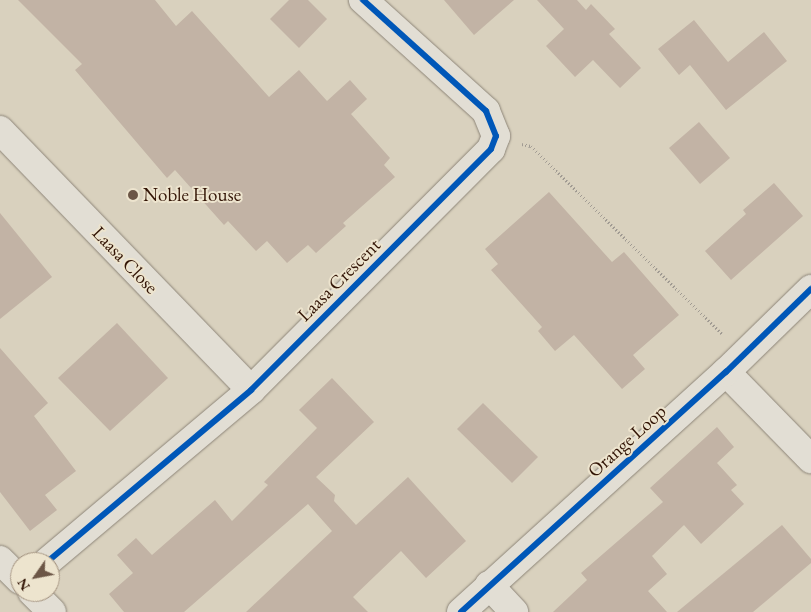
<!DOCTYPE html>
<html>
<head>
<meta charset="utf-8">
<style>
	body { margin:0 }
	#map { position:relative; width:811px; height:612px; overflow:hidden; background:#d9d1be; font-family:"EB Garamond",serif }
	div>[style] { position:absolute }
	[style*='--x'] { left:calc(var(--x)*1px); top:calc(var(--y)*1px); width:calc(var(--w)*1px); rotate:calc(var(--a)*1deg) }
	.building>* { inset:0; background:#c2b3a5 }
	.path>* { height:3px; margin-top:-1.5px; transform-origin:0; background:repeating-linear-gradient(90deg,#a09a92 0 1px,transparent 0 3.5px) }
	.roads { filter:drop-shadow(0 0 1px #8d8578) drop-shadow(0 0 1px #8d8578) }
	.street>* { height:28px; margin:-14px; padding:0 14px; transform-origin:14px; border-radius:14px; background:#e2ded4 }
	.cycleway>* { height:6px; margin:-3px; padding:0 3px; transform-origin:3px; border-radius:3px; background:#0057b8 }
	.dots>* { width:14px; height:14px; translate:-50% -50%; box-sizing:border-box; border:2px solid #ede4ce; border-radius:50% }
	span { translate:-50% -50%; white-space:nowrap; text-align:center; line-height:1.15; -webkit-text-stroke:4px #ede4ce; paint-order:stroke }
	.poi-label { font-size:19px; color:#321405 }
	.left { translate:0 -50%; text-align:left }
	.street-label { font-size:19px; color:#321405 }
	.north { position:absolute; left:10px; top:552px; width:50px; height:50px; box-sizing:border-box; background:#ede4ce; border:1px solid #a2917e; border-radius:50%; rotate:237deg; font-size:14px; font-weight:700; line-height:20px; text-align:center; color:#321405 }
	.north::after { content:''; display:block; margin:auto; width:18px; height:22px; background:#6c5646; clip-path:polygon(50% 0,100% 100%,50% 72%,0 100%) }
</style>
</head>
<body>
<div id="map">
	<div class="building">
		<i style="clip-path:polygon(18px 0,155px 0,176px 26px,192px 11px,269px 97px,299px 70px,327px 101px,350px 80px,367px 99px,351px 114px,390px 158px,384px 165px,395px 177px,343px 223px,346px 226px,316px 253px,308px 245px,287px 263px,267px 241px,256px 251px,228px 221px,224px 225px,175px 170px,167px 178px,75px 70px,82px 64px)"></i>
		<i style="clip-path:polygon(289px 0,308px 0,327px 19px,299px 48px,270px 19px)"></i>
		<i style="clip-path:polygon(444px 0,514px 0,474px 35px)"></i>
		<i style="clip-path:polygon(537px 0,577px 0,586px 10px,591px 4px,615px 29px,609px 34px,641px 68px,620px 88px,593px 60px,575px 77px,546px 46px,564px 29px)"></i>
		<i style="clip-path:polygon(694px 20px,728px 62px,764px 32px,787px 61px,726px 110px,690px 65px,679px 75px,658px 49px)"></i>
		<i style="clip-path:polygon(699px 122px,730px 158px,700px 184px,669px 148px)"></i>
		<i style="clip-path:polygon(774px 183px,803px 216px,731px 280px,705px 251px,746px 214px,743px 210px)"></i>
		<i style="clip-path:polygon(549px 192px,612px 262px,624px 252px,679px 315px,633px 355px,645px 369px,622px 389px,574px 335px,555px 351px,538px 331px,542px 327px,491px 270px,498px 264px,485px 249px)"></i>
		<i style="clip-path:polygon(0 213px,52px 277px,0 319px)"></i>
		<i style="clip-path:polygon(117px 323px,168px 378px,110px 431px,58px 378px)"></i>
		<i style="clip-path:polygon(0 348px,48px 403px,34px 416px,76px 471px,45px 495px,57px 510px,30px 531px,0 492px)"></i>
		<i style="clip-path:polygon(332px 378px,374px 422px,316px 477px,335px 495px,334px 501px,356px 525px,408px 477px,466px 541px,426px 578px,401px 551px,353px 597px,368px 612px,246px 612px,332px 531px,308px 504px,184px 612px,124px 612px,109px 594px,133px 573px,117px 555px,136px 538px,152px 555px,215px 500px,232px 521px,268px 485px,264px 482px,317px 428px,299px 410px)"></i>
		<i style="clip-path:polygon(483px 403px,538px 457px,512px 483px,457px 429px)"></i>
		<i style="clip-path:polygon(717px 427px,734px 447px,717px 463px,737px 485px,731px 490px,744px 504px,701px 544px,684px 525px,652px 556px,667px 574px,648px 591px,667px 612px,553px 612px,587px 580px,581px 573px,663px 502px,650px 488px)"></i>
		<i style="clip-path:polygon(782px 525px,811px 559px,811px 563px,753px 612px,677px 612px)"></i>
	</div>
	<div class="path">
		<i style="--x:522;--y:144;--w:9;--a:13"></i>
		<i style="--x:531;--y:146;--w:269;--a:44.5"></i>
	</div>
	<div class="roads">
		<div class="street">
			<i style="--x:0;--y:130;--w:361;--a:46"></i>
			<i style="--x:726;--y:372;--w:122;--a:45.7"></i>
			<i style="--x:0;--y:560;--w:28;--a:45"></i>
			<i style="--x:47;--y:562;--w:267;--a:-40.1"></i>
			<i style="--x:251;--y:390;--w:340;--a:-45.1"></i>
			<i style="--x:491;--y:149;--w:14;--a:-69"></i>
			<i style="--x:496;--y:136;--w:27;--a:-112"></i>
			<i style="--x:486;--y:111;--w:166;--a:-137.9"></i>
			<i style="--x:489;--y:585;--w:37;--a:47"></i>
			<i style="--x:32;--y:592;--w:28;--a:45"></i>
			<i style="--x:461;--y:612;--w:358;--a:-42.2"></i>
			<i style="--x:726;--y:372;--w:119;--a:-44.3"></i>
		</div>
	</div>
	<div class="cycleway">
		<i style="--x:47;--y:562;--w:267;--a:-40.1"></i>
		<i style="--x:251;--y:390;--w:340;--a:-45.1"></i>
		<i style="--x:491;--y:149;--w:14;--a:-69"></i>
		<i style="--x:496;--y:136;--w:27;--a:-112"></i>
		<i style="--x:486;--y:111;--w:166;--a:-137.9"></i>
		<i style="--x:461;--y:612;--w:358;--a:-42.2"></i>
		<i style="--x:726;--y:372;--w:119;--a:-44.3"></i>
	</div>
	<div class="dots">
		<i style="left:133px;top:195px;background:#6c5646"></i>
	</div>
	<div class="poi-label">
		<span class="left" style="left:143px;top:195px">Noble House</span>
	</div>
	<div class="street-label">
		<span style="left:125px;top:260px;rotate:46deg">Laasa Close</span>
		<span style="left:339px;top:280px;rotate:-45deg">Laasa Crescent</span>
		<span style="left:627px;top:441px;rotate:-42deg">Orange Loop</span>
	</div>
	<div class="north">N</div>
</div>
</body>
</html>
